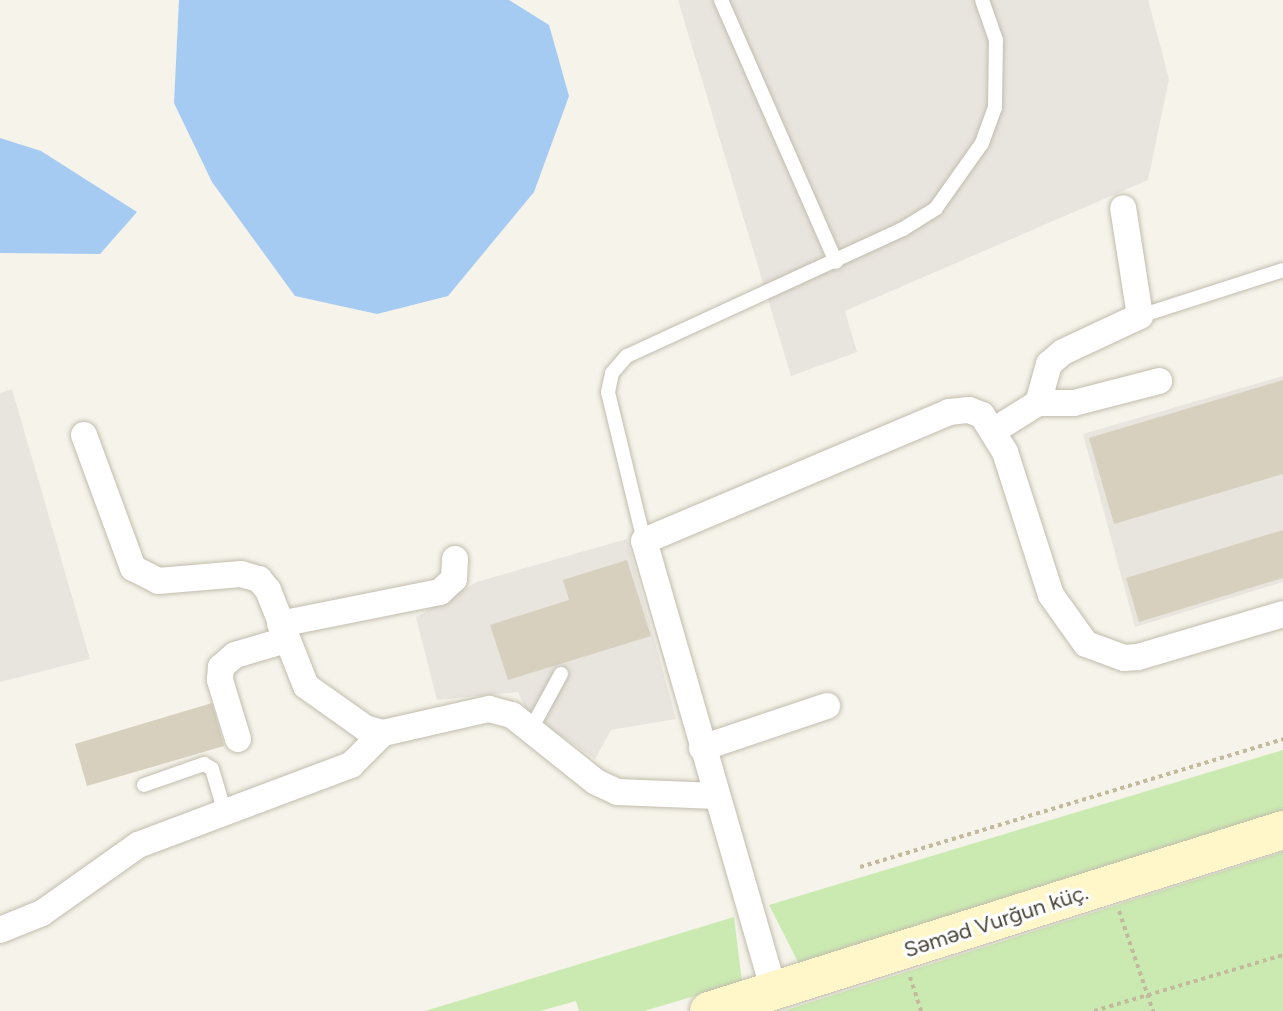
<!DOCTYPE html>
<html>
<head>
<meta charset="utf-8">
<style>
	body { margin:0 }
	#map { position:relative; width:1283px; height:1011px; overflow:hidden; background:#f5f3ea; font-family:Figtree,sans-serif }
	div>[style] { position:absolute }
	[style*='--x'] { left:calc(var(--x)*1px); top:calc(var(--y)*1px); width:calc(var(--w)*1px); rotate:calc(var(--a)*1deg) }
	.industrial>* { inset:0; background:#e8e4de }
	.green>* { inset:0; background:#cbeab2 }
	.water>* { inset:0; background:#a5cbf2 }
	.building>* { inset:0; background:#d7d0bf }
	.path>* { height:4px; margin-top:-2px; transform-origin:0; background:repeating-linear-gradient(90deg,#c3b99d 0 4px,transparent 0 8px) }
	.roads { filter:drop-shadow(0 0 2px #c1bcac) drop-shadow(0 0 2px #c1bcac) }
	.lane>* { height:14px; margin:-7px; padding:0 7px; transform-origin:7px; border-radius:7px; background:#fff }
	.street>* { height:26px; margin:-13px; padding:0 13px; transform-origin:13px; border-radius:13px; background:#fff }
	.secondary>* { height:38px; margin:-19px; padding:0 19px; transform-origin:19px; border-radius:19px; background:#fff7ca }
	span { translate:-50% -50%; white-space:nowrap; text-align:center; line-height:1.15; -webkit-text-stroke:6px #fff; paint-order:stroke }
	.street-label { font-size:22px; color:#494437 }
</style>
</head>
<body>
<div id="map">
	<div class="industrial">
		<i style="clip-path:polygon(678px 0,1148px 0,1169px 79px,1148px 180px,845px 311px,857px 352px,791px 376px)"></i>
		<i style="clip-path:polygon(1283px 376px,1283px 582px,1135px 627px,1083px 434px)"></i>
		<i style="clip-path:polygon(12px 389px,90px 659px,0 682px,0 393px)"></i>
		<i style="clip-path:polygon(627px 539px,676px 719px,611px 730px,595px 759px,527px 712px,518px 692px,437px 700px,416px 617px,477px 582px)"></i>
	</div>
	<div class="green">
		<i style="clip-path:polygon(1283px 750px,1283px 810px,799px 964px,769px 905px)"></i>
		<i style="clip-path:polygon(1283px 852px,1283px 1011px,783px 1011px,1117px 905px)"></i>
		<i style="clip-path:polygon(734px 917px,742px 982px,644px 1011px,579px 1011px,576px 1001px,540px 1011px,425px 1011px)"></i>
	</div>
	<div class="water">
		<i style="clip-path:polygon(179px 0,509px 0,549px 25px,569px 96px,534px 192px,448px 296px,377px 314px,295px 296px,212px 182px,174px 103px)"></i>
		<i style="clip-path:polygon(0 138px,41px 151px,137px 212px,100px 254px,0 253px)"></i>
	</div>
	<div class="building">
		<i style="clip-path:polygon(1283px 380px,1283px 474px,1114px 524px,1089px 438px)"></i>
		<i style="clip-path:polygon(1283px 530px,1283px 578px,1139px 622px,1126px 578px)"></i>
		<i style="clip-path:polygon(627px 560px,651px 636px,508px 680px,490px 625px,569px 600px,563px 580px)"></i>
		<i style="clip-path:polygon(212px 703px,224px 746px,87px 786px,75px 744px)"></i>
	</div>
	<div class="path">
		<i style="--x:860;--y:867;--w:442;--a:-16.8"></i>
		<i style="--x:1119;--y:911;--w:106;--a:71.2"></i>
		<i style="--x:910;--y:977;--w:36;--a:72"></i>
		<i style="--x:1094;--y:1011;--w:197;--a:-16.5"></i>
	</div>
	<div class="roads">
		<div class="lane">
			<i style="--x:721;--y:0;--w:286;--a:66.3"></i>
			<i style="--x:1140;--y:316;--w:150;--a:-17.8"></i>
			<i style="--x:644;--y:541;--w:153;--a:-103.6"></i>
			<i style="--x:608;--y:392;--w:19;--a:-78"></i>
			<i style="--x:612;--y:373;--w:23;--a:-49"></i>
			<i style="--x:627;--y:356;--w:304;--a:-24.7"></i>
			<i style="--x:903;--y:229;--w:39;--a:-32"></i>
			<i style="--x:936;--y:208;--w:80;--a:-54.7"></i>
			<i style="--x:982;--y:143;--w:37;--a:-70"></i>
			<i style="--x:995;--y:108;--w:68;--a:-89.2"></i>
			<i style="--x:996;--y:40;--w:42;--a:-109.3"></i>
			<i style="--x:530;--y:731;--w:65;--a:-61.5"></i>
			<i style="--x:144;--y:785;--w:64;--a:-19.3"></i>
			<i style="--x:204;--y:764;--w:9;--a:32"></i>
			<i style="--x:212;--y:769;--w:46;--a:73.5"></i>
		</div>
		<div class="street">
			<i style="--x:1038;--y:403;--w:36;--a:0"></i>
			<i style="--x:1074;--y:403;--w:88;--a:-14.5"></i>
			<i style="--x:993;--y:431;--w:53;--a:-31.9"></i>
			<i style="--x:1038;--y:403;--w:41;--a:-74.2"></i>
			<i style="--x:1049;--y:364;--w:18;--a:-41"></i>
			<i style="--x:1063;--y:352;--w:85;--a:-25.1"></i>
			<i style="--x:1140;--y:316;--w:109;--a:-98.9"></i>
			<i style="--x:84;--y:435;--w:142;--a:69.8"></i>
			<i style="--x:133;--y:568;--w:28;--a:27"></i>
			<i style="--x:158;--y:581;--w:83;--a:-4.8"></i>
			<i style="--x:241;--y:574;--w:19;--a:16"></i>
			<i style="--x:259;--y:579;--w:14;--a:51"></i>
			<i style="--x:268;--y:590;--w:103;--a:68.4"></i>
			<i style="--x:306;--y:686;--w:72;--a:35.4"></i>
			<i style="--x:365;--y:728;--w:19;--a:16"></i>
			<i style="--x:280;--y:624;--w:163;--a:-11.3"></i>
			<i style="--x:440;--y:592;--w:19;--a:-43"></i>
			<i style="--x:454;--y:579;--w:20;--a:-87"></i>
			<i style="--x:238;--y:739;--w:62;--a:-107"></i>
			<i style="--x:220;--y:680;--w:13;--a:-86"></i>
			<i style="--x:221;--y:667;--w:18;--a:-41"></i>
			<i style="--x:235;--y:655;--w:53;--a:-16.4"></i>
			<i style="--x:702;--y:748;--w:132;--a:-18.6"></i>
			<i style="--x:0;--y:930;--w:45;--a:-22"></i>
			<i style="--x:42;--y:913;--w:118;--a:-35.3"></i>
			<i style="--x:138;--y:845;--w:228;--a:-20.6"></i>
			<i style="--x:351;--y:765;--w:45;--a:-45"></i>
			<i style="--x:383;--y:733;--w:109;--a:-12.8"></i>
			<i style="--x:489;--y:709;--w:24;--a:15"></i>
			<i style="--x:512;--y:715;--w:107;--a:38.6"></i>
			<i style="--x:596;--y:782;--w:23;--a:25"></i>
			<i style="--x:617;--y:792;--w:100;--a:2.3"></i>
			<i style="--x:774;--y:991;--w:468;--a:-106.1"></i>
			<i style="--x:644;--y:541;--w:331;--a:-22.9"></i>
			<i style="--x:949;--y:412;--w:20;--a:-6"></i>
			<i style="--x:969;--y:410;--w:14;--a:21"></i>
			<i style="--x:982;--y:415;--w:44;--a:58.1"></i>
			<i style="--x:1005;--y:452;--w:150;--a:72.2"></i>
			<i style="--x:1051;--y:595;--w:60;--a:54.5"></i>
			<i style="--x:1086;--y:644;--w:40;--a:20.2"></i>
			<i style="--x:1124;--y:658;--w:14;--a:-4"></i>
			<i style="--x:1138;--y:657;--w:151;--a:-16.5"></i>
		</div>
		<div class="secondary">
			<i style="--x:709;--y:1011;--w:602;--a:-17.5"></i>
		</div>
	</div>
	<div class="street-label">
		<span style="left:996px;top:921px;rotate:-18deg">Səməd Vurğun küç.</span>
	</div>
</div>
</body>
</html>
